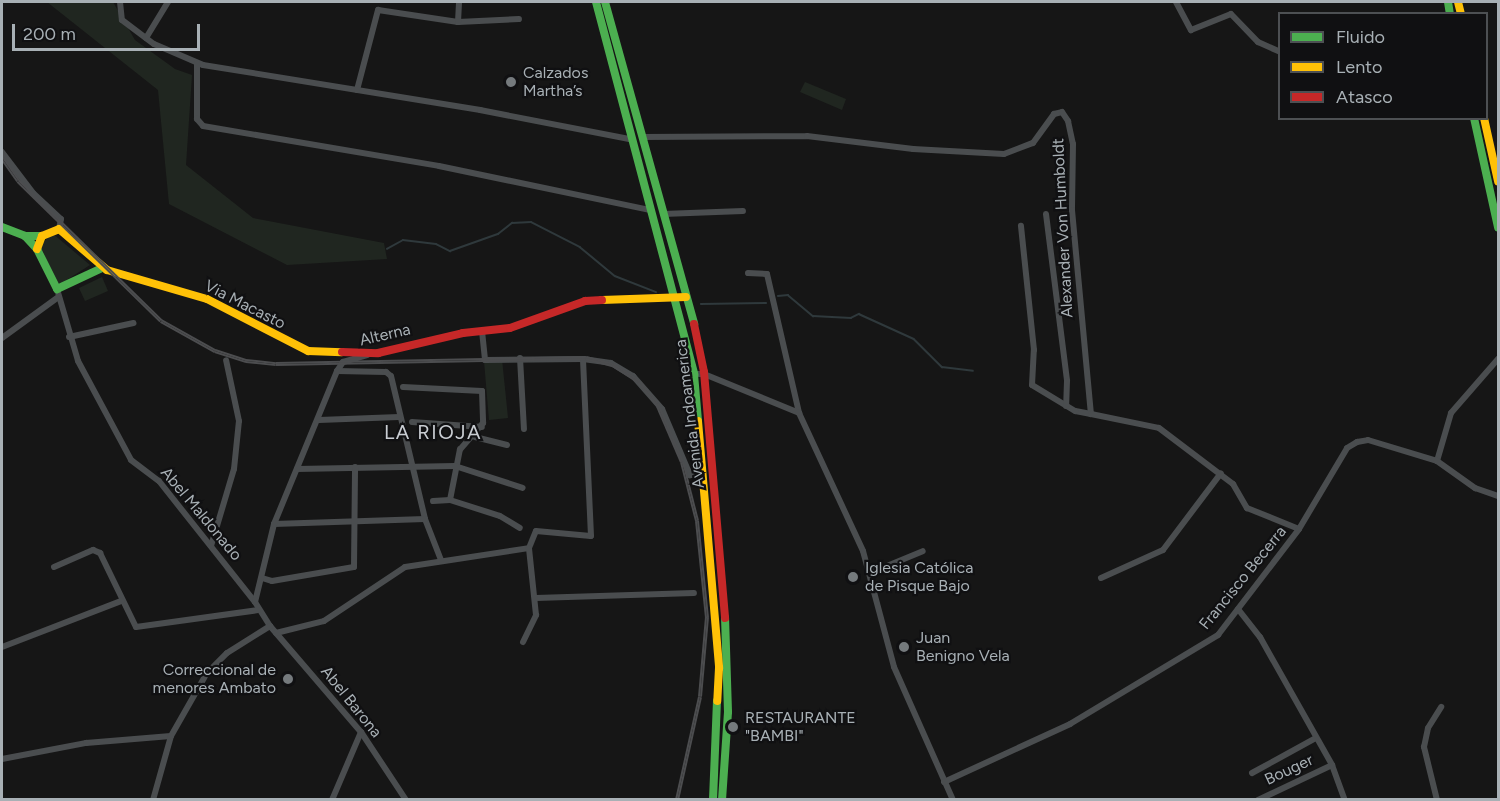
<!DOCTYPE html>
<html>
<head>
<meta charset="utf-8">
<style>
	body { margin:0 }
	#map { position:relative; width:1500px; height:801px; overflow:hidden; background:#161616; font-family:Figtree,sans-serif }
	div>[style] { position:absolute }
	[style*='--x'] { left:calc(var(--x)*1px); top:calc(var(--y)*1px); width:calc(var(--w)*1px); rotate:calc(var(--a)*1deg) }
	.green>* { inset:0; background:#202620 }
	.stream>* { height:1.5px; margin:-0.75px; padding:0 0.75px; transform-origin:0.75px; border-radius:0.75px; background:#2f393c }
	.street>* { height:6px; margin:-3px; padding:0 3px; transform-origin:3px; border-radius:3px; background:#4a4d4f }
	.fast>* { height:8px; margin:-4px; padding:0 4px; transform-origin:4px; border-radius:4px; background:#4caf50 }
	.slow>* { height:8px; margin:-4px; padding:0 4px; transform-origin:4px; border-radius:4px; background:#ffc107 }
	.jam>* { height:8px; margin:-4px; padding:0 4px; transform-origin:4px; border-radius:4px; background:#c62828 }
	.rail>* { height:4px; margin-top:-2px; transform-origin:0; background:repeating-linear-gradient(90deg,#101012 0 4.5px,#4c4d4f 0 9px); box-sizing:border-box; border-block:2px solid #4c4d4f }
	.dots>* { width:16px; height:16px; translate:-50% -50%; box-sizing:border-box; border:3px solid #101012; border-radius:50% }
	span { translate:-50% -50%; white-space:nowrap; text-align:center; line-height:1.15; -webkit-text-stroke:4.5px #101012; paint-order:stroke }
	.poi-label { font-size:16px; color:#a8b0b5 }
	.left { translate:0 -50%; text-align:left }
	.right { translate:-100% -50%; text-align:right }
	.street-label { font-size:16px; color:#a8b0b5 }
	.quarter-label { font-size:20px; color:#c9cdd2; letter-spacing:1.5px }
	.frame { position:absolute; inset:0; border:3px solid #a8b0b5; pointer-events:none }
	.legend { position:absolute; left:1278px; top:12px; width:210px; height:108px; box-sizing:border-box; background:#101012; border:2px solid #4d5053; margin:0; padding:8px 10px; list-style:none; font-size:18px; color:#a8b0b5 }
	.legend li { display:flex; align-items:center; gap:12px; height:30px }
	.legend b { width:30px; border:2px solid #4d5053 }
	.scale { position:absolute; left:12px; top:24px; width:188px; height:27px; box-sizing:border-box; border:3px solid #a8b0b5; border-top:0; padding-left:8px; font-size:18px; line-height:21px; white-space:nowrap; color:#a8b0b5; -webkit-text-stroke:4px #101012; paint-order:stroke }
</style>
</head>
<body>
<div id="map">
	<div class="green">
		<i style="clip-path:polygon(47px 2px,113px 2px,135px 40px,175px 69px,192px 75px,186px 165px,253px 218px,384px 243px,387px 259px,287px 265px,169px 204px,158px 90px)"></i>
		<i style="clip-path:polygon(805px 82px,846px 99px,842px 110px,800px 92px)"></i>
		<i style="clip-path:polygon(52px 233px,90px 265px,62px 283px,55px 283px,43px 251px,38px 248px)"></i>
		<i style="clip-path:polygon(102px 277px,108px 291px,85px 301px,79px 288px)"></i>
		<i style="clip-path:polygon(502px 359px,508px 418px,489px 420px,484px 361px)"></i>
	</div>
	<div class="stream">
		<i style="--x:387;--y:249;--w:18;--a:-29"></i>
		<i style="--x:403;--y:240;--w:33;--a:7"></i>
		<i style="--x:436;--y:244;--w:16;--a:27"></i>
		<i style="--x:450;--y:251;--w:51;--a:-19.5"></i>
		<i style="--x:498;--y:234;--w:18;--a:-38"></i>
		<i style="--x:512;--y:223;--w:19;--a:-3"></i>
		<i style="--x:531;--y:222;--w:55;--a:27"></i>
		<i style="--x:580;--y:247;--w:45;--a:39.6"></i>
		<i style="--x:615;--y:276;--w:44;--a:21.3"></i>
		<i style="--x:778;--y:296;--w:10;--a:-6"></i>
		<i style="--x:788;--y:295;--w:33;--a:40"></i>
		<i style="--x:813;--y:316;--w:38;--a:3"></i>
		<i style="--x:851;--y:318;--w:9;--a:-27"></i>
		<i style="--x:859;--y:314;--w:60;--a:24.4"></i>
		<i style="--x:914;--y:339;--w:40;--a:45"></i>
		<i style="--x:942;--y:367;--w:31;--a:7"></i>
		<i style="--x:701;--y:304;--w:65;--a:-0.9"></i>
	</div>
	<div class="street">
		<i style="--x:120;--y:2;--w:18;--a:84"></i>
		<i style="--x:122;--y:20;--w:40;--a:37"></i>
		<i style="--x:154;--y:44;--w:53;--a:23.2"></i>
		<i style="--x:203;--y:65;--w:281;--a:9.2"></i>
		<i style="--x:480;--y:110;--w:152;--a:11"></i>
		<i style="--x:1176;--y:2;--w:32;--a:62"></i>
		<i style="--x:1191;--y:30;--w:43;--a:-21.8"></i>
		<i style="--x:1231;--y:14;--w:39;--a:46"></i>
		<i style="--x:1258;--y:42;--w:24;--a:24"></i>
		<i style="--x:458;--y:22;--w:61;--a:-2.8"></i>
		<i style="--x:146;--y:38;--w:42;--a:-58.6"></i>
		<i style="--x:197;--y:63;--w:56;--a:90"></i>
		<i style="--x:197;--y:119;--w:9;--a:49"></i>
		<i style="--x:203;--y:126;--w:239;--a:9.6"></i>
		<i style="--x:439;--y:166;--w:216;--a:11.8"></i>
		<i style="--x:357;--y:90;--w:83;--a:-75.3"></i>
		<i style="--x:378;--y:10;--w:81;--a:8.5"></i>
		<i style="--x:458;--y:22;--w:20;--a:-87"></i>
		<i style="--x:642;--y:137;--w:165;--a:-0.3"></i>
		<i style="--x:807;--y:136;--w:107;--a:7"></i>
		<i style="--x:913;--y:149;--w:91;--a:3.1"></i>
		<i style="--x:1004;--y:154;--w:31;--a:-21"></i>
		<i style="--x:1033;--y:143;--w:36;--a:-54"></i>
		<i style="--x:1054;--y:114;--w:8;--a:-14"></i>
		<i style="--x:1062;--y:112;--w:11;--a:56"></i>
		<i style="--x:1068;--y:121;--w:24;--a:78"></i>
		<i style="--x:1073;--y:144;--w:66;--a:90.9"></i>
		<i style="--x:1072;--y:210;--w:205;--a:84.7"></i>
		<i style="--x:1091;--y:414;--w:16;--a:-169"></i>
		<i style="--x:1075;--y:411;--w:50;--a:-148.8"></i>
		<i style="--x:1032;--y:385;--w:35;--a:-87"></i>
		<i style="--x:1034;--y:350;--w:125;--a:-96"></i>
		<i style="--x:2;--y:152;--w:51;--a:52.9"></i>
		<i style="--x:33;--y:193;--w:38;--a:43"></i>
		<i style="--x:61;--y:219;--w:10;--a:101"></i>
		<i style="--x:663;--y:214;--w:80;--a:-2.1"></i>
		<i style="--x:1046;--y:214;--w:168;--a:82.8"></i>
		<i style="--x:1067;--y:381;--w:25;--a:92"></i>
		<i style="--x:748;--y:273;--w:19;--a:3"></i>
		<i style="--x:767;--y:274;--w:143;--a:77"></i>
		<i style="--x:799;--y:413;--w:152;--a:65.1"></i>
		<i style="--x:863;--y:551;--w:120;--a:75"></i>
		<i style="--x:894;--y:667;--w:145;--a:66.1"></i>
		<i style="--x:57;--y:289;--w:75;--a:73.7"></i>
		<i style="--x:78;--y:361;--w:112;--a:61.8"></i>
		<i style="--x:131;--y:460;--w:35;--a:37"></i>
		<i style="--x:159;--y:481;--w:154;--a:51.6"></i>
		<i style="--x:255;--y:602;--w:28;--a:58"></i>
		<i style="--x:270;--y:626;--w:140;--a:49.4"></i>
		<i style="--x:361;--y:732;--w:82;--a:56.5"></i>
		<i style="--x:482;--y:331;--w:29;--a:84"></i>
		<i style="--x:485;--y:360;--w:98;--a:-0.6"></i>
		<i style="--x:583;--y:359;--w:28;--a:8"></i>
		<i style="--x:611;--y:363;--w:26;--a:31"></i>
		<i style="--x:633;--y:376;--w:44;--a:48.7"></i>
		<i style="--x:662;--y:409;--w:72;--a:67"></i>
		<i style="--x:690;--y:475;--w:12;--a:0"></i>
		<i style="--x:69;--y:337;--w:66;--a:-12.2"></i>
		<i style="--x:2;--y:338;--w:68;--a:-36"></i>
		<i style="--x:520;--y:358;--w:71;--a:86.8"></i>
		<i style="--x:337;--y:371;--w:49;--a:1.2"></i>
		<i style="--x:386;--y:372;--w:6;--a:39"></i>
		<i style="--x:391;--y:376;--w:147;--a:76.6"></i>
		<i style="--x:425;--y:519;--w:44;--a:68.7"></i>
		<i style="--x:694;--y:374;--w:10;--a:0"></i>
		<i style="--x:704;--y:374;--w:103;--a:22.3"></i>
		<i style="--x:403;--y:387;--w:79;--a:2.9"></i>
		<i style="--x:482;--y:391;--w:32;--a:88"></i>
		<i style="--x:483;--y:423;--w:35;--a:131"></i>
		<i style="--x:460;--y:449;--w:52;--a:101.1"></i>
		<i style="--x:1091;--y:414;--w:69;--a:11.6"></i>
		<i style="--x:1159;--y:428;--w:93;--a:37.1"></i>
		<i style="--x:1233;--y:484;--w:28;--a:60"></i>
		<i style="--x:1247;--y:508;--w:56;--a:22"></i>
		<i style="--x:319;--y:420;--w:80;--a:-2.1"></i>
		<i style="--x:412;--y:422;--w:70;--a:4.1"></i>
		<i style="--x:475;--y:437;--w:33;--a:14"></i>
		<i style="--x:1437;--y:461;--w:50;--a:-73.7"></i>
		<i style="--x:1451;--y:413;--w:72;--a:-49"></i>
		<i style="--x:297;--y:469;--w:158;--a:-1.1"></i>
		<i style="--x:455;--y:466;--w:71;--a:17.9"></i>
		<i style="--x:433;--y:501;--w:17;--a:-3"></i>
		<i style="--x:450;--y:500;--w:52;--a:17.7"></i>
		<i style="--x:500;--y:516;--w:23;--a:31"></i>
		<i style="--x:274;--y:524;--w:151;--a:-1.9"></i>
		<i style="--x:211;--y:546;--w:80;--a:-73.4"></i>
		<i style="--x:234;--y:469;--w:48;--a:-84.1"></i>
		<i style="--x:239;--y:421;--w:62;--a:-102"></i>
		<i style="--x:54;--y:567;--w:43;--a:-23.6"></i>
		<i style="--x:93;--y:550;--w:8;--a:23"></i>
		<i style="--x:100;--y:553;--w:82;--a:64.1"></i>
		<i style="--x:136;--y:627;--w:123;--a:-7.9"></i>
		<i style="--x:870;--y:573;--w:57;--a:-22.5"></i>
		<i style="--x:262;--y:578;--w:10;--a:17"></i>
		<i style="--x:272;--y:581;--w:83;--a:-9.7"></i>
		<i style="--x:354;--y:567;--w:100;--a:-89.4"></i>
		<i style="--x:1101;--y:578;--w:68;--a:-24.3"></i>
		<i style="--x:1163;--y:550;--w:96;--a:-53"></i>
		<i style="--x:536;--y:598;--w:158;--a:-1.8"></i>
		<i style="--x:255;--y:602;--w:80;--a:-76.3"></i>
		<i style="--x:274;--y:524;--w:165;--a:-67.6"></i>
		<i style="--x:337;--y:371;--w:11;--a:-56"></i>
		<i style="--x:343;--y:362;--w:25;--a:-16"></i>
		<i style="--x:1238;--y:609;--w:36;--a:52"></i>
		<i style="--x:1260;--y:637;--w:147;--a:60.6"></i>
		<i style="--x:1332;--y:765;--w:37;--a:70"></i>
		<i style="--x:276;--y:633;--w:49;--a:-14"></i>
		<i style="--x:324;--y:621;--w:97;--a:-33.7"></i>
		<i style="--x:405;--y:567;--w:125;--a:-8.7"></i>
		<i style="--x:529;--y:548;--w:18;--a:-68"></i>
		<i style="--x:536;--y:531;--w:55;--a:5.2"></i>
		<i style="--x:591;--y:536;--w:177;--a:-92.6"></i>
		<i style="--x:523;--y:642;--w:30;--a:-64"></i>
		<i style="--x:536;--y:615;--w:67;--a:-96"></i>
		<i style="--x:2;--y:647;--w:128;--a:-21.1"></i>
		<i style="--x:2;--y:759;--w:86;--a:-10.8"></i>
		<i style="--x:86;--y:743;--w:85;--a:-4.7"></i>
		<i style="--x:1252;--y:773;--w:73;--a:-28.7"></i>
		<i style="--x:944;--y:782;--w:139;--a:-24.7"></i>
		<i style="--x:1070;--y:724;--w:173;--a:-31"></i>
		<i style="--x:1218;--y:635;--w:133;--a:-52.6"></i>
		<i style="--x:1299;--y:529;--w:94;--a:-59.3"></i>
		<i style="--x:1347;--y:448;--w:12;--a:-31"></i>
		<i style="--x:1357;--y:442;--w:11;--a:-10"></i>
		<i style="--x:1368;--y:440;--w:72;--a:16.9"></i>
		<i style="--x:1437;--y:461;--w:47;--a:35.4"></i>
		<i style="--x:1475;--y:488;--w:24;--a:19"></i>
		<i style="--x:153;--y:800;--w:66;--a:-74.3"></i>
		<i style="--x:171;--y:736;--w:73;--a:-60.3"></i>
		<i style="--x:207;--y:673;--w:28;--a:-45"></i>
		<i style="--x:227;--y:653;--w:51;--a:-32.1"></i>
		<i style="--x:332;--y:800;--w:74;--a:-66.9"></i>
		<i style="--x:1258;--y:800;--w:82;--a:-25.3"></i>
		<i style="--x:1437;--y:800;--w:55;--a:-103.8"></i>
		<i style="--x:1424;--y:747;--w:19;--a:-78"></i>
		<i style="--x:1428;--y:728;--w:25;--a:-58"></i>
	</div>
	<div class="fast">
		<i style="--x:596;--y:2;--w:385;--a:75.2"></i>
		<i style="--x:694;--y:374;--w:47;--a:85.1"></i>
		<i style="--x:605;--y:2;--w:334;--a:74.5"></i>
		<i style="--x:1448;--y:2;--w:12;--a:81"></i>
		<i style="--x:1474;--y:118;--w:112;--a:77.6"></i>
		<i style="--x:2;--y:227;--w:25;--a:21"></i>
		<i style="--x:25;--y:236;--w:17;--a:0"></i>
		<i style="--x:25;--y:236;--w:18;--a:47"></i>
		<i style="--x:37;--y:249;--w:45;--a:63.4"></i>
		<i style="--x:57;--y:289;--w:50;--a:-25"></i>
		<i style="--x:713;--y:800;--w:99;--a:-87.7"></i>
		<i style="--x:722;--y:800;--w:88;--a:-86.1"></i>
		<i style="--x:728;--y:712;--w:94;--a:-91.8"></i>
	</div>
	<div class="slow">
		<i style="--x:1458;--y:2;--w:12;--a:76"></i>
		<i style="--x:1484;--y:118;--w:65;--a:77.5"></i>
		<i style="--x:37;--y:249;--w:14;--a:-69"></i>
		<i style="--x:42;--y:236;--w:18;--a:-22"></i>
		<i style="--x:59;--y:229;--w:63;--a:40.5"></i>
		<i style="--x:107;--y:270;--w:104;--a:16.2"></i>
		<i style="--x:207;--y:299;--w:114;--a:27.2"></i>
		<i style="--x:308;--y:351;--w:34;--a:2"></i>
		<i style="--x:602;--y:300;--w:84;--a:-2"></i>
		<i style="--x:698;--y:421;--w:248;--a:85.1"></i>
		<i style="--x:719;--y:668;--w:33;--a:93"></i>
	</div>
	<div class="jam">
		<i style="--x:694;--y:324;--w:49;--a:78.2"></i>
		<i style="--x:704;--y:372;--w:247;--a:85.1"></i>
		<i style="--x:342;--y:352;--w:36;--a:2"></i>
		<i style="--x:378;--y:353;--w:87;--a:-13.2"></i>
		<i style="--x:463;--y:333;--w:47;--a:-6.1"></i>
		<i style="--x:510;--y:328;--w:80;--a:-19.8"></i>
		<i style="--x:585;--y:301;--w:17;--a:-3"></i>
	</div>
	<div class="rail">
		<i style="--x:2;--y:158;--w:28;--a:55"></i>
		<i style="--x:18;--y:181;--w:200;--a:44.4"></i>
		<i style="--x:161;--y:321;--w:62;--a:29.1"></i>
		<i style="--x:215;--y:351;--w:33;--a:18"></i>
		<i style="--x:246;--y:361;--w:30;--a:6"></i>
		<i style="--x:276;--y:364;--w:310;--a:-1.1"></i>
		<i style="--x:586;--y:358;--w:28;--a:15"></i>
		<i style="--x:613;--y:365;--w:31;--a:33"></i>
		<i style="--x:639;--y:382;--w:28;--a:51"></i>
		<i style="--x:657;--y:404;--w:63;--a:66.7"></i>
		<i style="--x:682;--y:462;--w:61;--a:75.7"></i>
		<i style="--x:697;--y:521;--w:97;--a:84.1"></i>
		<i style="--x:707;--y:617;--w:80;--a:95"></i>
		<i style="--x:700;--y:697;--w:106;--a:102.6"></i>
	</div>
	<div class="dots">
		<i style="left:511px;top:82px;background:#757a7d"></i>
		<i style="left:853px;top:577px;background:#757a7d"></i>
		<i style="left:904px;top:647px;background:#757a7d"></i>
		<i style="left:288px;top:679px;background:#757a7d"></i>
		<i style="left:733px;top:727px;background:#757a7d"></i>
	</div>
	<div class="poi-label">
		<span class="left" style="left:523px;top:82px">Calzados<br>Martha’s</span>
		<span class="left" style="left:865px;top:577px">Iglesia Católica<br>de Pisque Bajo</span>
		<span class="left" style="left:916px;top:647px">Juan<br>Benigno Vela</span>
		<span class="right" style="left:276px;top:679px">Correccional de<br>menores Ambato</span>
		<span class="left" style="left:745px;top:727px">RESTAURANTE<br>"BAMBI"</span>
	</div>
	<div class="street-label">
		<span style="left:1063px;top:228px;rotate:-93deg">Alexander Von Humboldt</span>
		<span style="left:245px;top:305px;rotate:27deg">Via Macasto</span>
		<span style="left:385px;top:335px;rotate:-13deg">Alterna</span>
		<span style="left:690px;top:414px;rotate:-97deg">Avenida Indoamerica</span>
		<span style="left:201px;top:514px;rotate:50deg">Abel Maldonado</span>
		<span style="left:1243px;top:578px;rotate:-51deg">Francisco Becerra</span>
		<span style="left:351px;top:702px;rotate:51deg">Abel Barona</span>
		<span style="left:1289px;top:770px;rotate:-25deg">Bouger</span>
	</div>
	<div class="quarter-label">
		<span style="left:433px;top:432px">LA RIOJA</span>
	</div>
	<div class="frame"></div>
	<ul class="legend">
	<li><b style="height:8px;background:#4caf50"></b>Fluido</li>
	<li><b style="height:8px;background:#ffc107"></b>Lento</li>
	<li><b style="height:8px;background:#c62828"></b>Atasco</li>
	</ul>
	<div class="scale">200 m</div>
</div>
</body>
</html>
